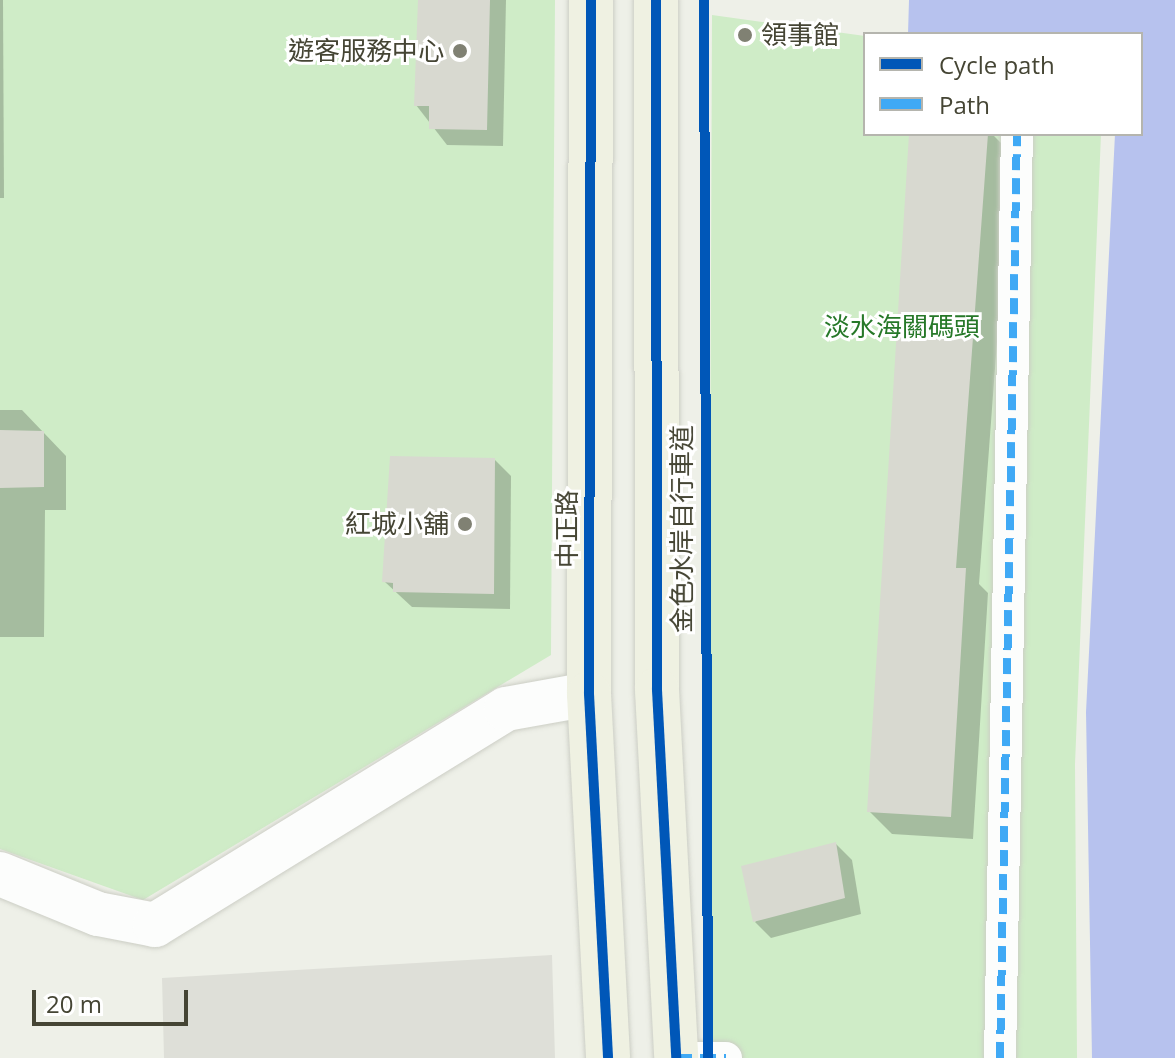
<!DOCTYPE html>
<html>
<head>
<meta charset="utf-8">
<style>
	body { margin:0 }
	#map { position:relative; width:1175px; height:1058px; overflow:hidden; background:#eef0e8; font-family:"Open Sans","Noto Sans TC",sans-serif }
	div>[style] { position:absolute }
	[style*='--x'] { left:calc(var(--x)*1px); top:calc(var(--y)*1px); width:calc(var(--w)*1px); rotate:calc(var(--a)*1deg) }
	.green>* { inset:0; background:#cfecc7 }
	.parking>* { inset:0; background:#dedfd8 }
	.water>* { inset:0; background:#b7c2ee }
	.shadow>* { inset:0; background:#0003 }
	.building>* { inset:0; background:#d8d9d0 }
	.roads { filter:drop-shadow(0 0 2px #cccec5) drop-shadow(0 0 2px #cccec5) }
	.pedestrian>* { height:32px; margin:-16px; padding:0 16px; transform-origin:16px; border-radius:16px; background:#fcfdfc }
	.minor>* { height:44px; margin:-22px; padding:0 22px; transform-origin:22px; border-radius:22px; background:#fcfdfc }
	.primary>* { height:44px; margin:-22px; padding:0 22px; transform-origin:22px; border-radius:22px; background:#eff1e2 }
	.quiet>* { height:8px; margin-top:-4px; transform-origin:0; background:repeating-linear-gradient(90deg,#3fa9f5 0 16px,transparent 0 24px) }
	.cycleway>* { height:10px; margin:-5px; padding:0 5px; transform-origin:5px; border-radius:5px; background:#0057b8 }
	.dots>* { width:22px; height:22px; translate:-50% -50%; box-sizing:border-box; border:4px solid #fff; border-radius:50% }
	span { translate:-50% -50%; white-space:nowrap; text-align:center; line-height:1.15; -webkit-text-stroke:6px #fff; paint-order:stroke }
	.poi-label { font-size:26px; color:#454534 }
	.left { translate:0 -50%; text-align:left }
	.right { translate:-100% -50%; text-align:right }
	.park-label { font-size:26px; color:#267828 }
	.street-label { font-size:26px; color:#454534 }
	.legend { position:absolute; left:863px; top:32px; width:280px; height:104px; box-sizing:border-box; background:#fff; border:2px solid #b5b5ae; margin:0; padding:10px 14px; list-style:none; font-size:24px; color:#454534 }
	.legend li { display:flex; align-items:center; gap:16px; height:40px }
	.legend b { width:40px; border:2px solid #b5b5ae }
	.scale { position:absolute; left:32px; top:990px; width:156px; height:36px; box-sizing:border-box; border:4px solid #454534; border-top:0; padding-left:10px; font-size:24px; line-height:28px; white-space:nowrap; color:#454534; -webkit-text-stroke:6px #fff; paint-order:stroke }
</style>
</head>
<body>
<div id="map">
	<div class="green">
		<i style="clip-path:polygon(0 0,555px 0,551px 655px,143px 900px,0 849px)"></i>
		<i style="clip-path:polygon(712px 15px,865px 36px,865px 134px,1101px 134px,1075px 764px,1077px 1058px,708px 1058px)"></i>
	</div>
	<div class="parking">
		<i style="clip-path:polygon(552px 955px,555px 1058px,164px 1058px,162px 978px)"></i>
	</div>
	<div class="water">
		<i style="clip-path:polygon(909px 0,1175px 0,1175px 1058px,1092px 1058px,1086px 712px,1115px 134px,1141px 134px,1141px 34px,908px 34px)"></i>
	</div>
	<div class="shadow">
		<i style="clip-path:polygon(0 0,3px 0,4px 198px,0 198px)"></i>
		<i style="clip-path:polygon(419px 0,506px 0,503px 146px,447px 145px,416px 105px)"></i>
		<i style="clip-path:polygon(911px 134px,992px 134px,1011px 153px,979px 584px,988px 593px,973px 839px,892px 834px,869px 811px)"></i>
		<i style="clip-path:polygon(0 410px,22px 410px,66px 456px,66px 510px,45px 510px,44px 637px,0 637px)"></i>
		<i style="clip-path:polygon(495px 460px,511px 476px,510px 609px,412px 607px,385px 582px)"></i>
		<i style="clip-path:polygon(836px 844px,852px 860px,861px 914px,771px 938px,755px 922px)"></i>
	</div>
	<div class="building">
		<i style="clip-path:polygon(418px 0,490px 0,487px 130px,429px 129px,429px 106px,414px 106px)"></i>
		<i style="clip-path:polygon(909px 134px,988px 134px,956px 568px,966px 568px,951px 817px,867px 812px)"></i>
		<i style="clip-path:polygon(0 430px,44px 431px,44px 487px,0 488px)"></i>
		<i style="clip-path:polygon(390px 456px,495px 458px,494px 594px,393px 592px,393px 583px,382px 582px)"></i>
		<i style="clip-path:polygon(836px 842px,845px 898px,753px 922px,741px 866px)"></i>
	</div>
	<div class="roads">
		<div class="pedestrian">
			<i style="--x:676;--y:1058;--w:50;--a:0"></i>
			<i style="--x:1000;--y:1058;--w:924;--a:-88.95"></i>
		</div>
		<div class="minor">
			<i style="--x:0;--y:874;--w:106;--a:22.2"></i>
			<i style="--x:98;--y:914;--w:58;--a:10.9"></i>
			<i style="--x:155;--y:925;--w:412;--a:-31.6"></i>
			<i style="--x:506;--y:709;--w:84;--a:-10.2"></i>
		</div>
		<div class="primary">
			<i style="--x:591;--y:0;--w:694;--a:90.17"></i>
			<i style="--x:589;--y:694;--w:364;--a:87"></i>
			<i style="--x:656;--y:0;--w:690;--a:89.92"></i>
			<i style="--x:657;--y:690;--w:368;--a:87"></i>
		</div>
	</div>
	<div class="quiet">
		<i style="--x:676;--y:1058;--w:50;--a:0"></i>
		<i style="--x:1000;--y:1058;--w:924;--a:-88.95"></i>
	</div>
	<div class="cycleway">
		<i style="--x:591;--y:0;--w:694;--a:90.17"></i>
		<i style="--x:589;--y:694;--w:364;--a:87"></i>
		<i style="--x:656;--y:0;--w:690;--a:89.92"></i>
		<i style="--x:657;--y:690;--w:368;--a:87"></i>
		<i style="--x:704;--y:0;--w:1058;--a:89.78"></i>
	</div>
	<div class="dots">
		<i style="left:745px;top:35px;background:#808173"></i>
		<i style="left:460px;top:51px;background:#808173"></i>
		<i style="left:465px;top:524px;background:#808173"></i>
	</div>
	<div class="poi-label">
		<span class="left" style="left:761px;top:35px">領事館</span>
		<span class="right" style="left:444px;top:51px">遊客服務中心</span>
		<span class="right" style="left:449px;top:524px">紅城小舖</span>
	</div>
	<div class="park-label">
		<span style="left:902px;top:327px">淡水海關碼頭</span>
	</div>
	<div class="street-label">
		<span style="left:567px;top:529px;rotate:-90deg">中正路</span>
		<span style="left:682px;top:529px;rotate:-90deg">金色水岸自行車道</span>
	</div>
	<ul class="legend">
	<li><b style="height:10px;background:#0057b8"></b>Cycle path</li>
	<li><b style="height:10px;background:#3fa9f5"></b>Path</li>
	</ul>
	<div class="scale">20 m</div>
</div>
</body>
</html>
